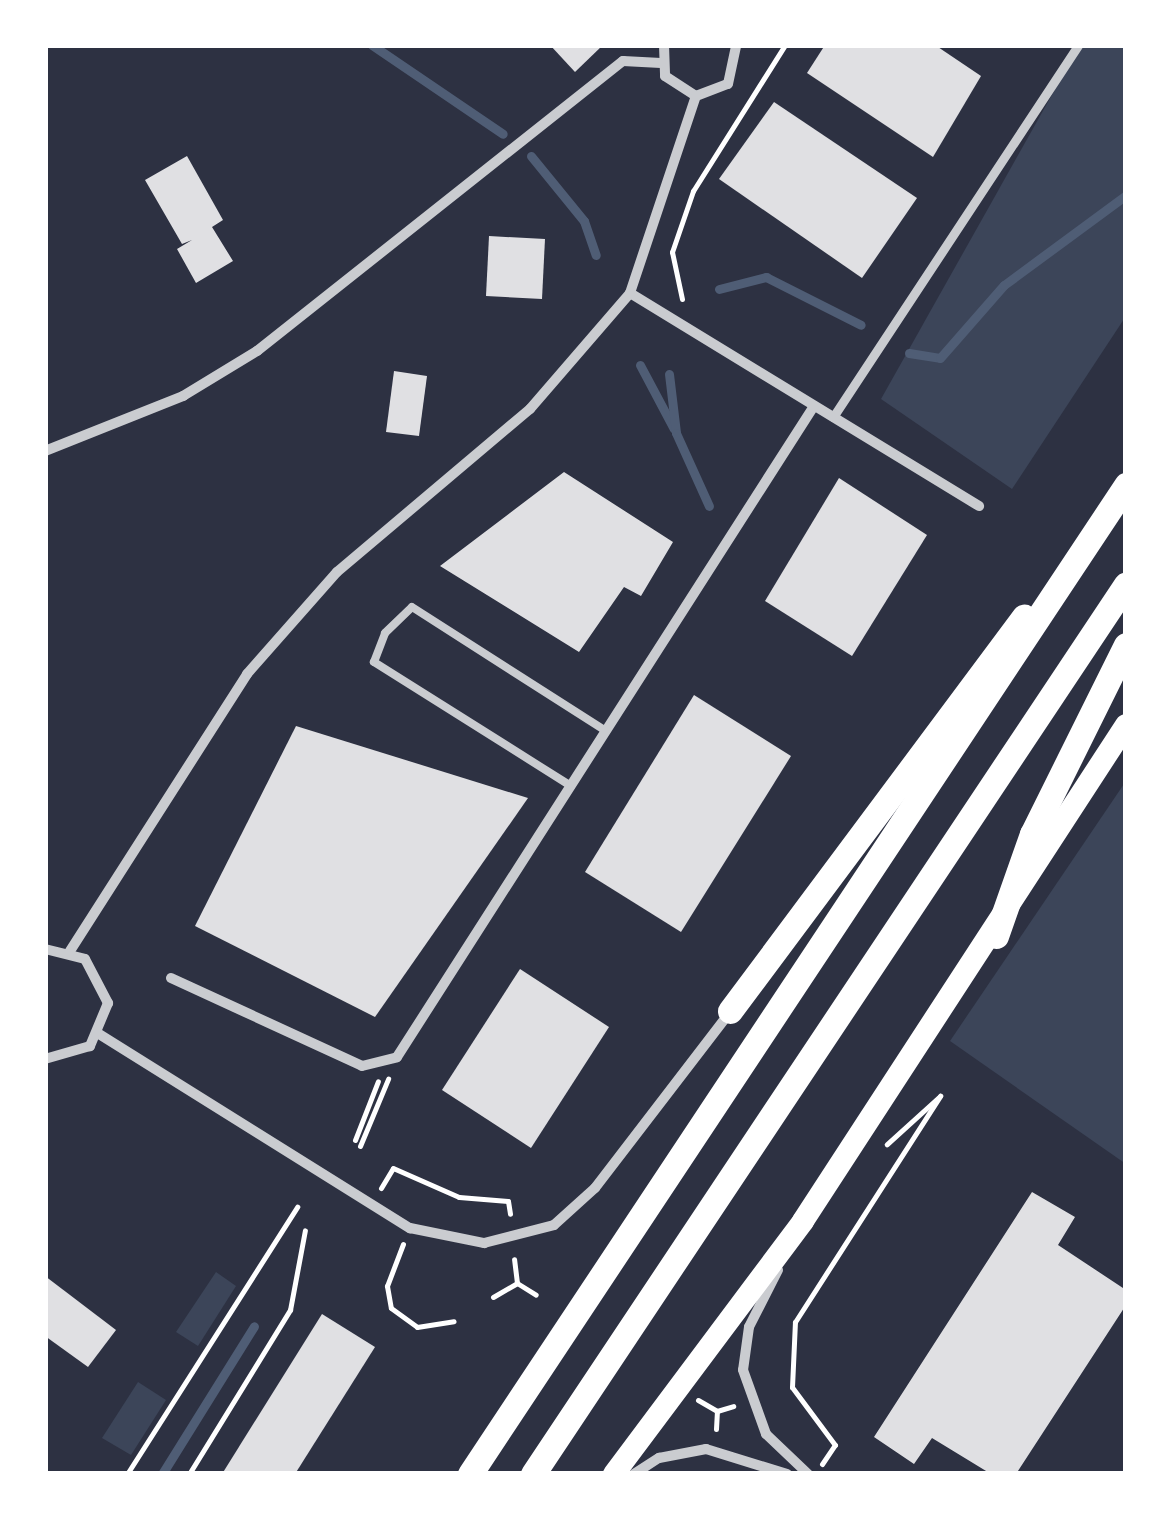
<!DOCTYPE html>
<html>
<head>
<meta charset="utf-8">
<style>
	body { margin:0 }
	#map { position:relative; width:1171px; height:1519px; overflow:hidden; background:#2d3142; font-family:"Nunito Sans",sans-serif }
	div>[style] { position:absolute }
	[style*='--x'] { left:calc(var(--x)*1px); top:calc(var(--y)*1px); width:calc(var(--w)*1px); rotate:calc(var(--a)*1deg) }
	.green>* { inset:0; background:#3c4559 }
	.stream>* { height:9px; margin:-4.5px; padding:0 4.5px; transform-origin:4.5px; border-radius:4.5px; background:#4f5d75 }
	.building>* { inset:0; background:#e0e0e3 }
	.path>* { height:5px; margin:-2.5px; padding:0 2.5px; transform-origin:2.5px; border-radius:2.5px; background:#fff }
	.service>* { height:8px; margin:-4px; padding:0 4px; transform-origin:4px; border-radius:4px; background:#caccd0 }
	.pedestrian>* { height:9px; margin:-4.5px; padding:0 4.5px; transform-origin:4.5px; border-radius:4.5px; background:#caccd0 }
	.minor>* { height:10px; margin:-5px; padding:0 5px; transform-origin:5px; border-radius:5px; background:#caccd0 }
	.primary>* { height:22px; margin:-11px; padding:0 11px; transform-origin:11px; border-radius:11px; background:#fff }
	.trunk>* { height:25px; margin:-12.5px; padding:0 12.5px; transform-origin:12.5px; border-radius:12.5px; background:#fff }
	span { translate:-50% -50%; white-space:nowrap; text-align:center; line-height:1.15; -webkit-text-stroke:10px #fff; paint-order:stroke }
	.frame { position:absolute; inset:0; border:48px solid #fff; pointer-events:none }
</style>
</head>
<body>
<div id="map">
	<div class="green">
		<i style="clip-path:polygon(1080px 45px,1126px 48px,1126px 316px,1012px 489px,881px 399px)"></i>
		<i style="clip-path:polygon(1126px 781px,1126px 1164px,950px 1041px)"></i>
		<i style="clip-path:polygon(216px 1272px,236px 1286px,198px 1346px,176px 1332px)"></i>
		<i style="clip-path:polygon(138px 1382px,166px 1400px,131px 1455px,102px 1438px)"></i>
	</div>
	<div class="stream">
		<i style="--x:372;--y:45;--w:158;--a:34.2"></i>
		<i style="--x:531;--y:156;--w:84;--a:50.8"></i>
		<i style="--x:584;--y:221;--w:36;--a:71"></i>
		<i style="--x:719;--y:289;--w:49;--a:-14.3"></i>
		<i style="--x:766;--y:277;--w:106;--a:26.8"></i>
		<i style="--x:909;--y:353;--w:31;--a:9"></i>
		<i style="--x:940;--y:358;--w:97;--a:-48.8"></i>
		<i style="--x:1004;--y:285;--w:152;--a:-36.4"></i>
		<i style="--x:640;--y:365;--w:72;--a:62"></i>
		<i style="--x:669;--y:374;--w:59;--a:83.2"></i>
		<i style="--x:676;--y:433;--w:80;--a:65.7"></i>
		<i style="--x:162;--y:1474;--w:174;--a:-58.1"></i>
	</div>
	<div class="building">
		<i style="clip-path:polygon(550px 45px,603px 45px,575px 72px)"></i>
		<i style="clip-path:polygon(825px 45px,935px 45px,981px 76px,933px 157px,807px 73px)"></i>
		<i style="clip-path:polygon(774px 102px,917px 198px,862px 278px,719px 179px)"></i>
		<i style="clip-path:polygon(187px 156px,223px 220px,212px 227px,233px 261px,196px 283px,177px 249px,192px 240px,182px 244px,145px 180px)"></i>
		<i style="clip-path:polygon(489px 236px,545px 239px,542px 299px,486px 296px)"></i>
		<i style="clip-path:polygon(394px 371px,427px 376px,419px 436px,386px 432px)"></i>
		<i style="clip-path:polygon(564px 472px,673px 542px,641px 596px,624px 587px,579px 652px,440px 566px)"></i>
		<i style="clip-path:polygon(839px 478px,927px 535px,852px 656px,765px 601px)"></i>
		<i style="clip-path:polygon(694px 695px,791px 756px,681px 932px,585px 872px)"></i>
		<i style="clip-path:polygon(296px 726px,528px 798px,375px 1017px,195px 926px)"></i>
		<i style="clip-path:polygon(520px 969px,609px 1027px,531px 1148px,442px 1090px)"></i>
		<i style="clip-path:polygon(1032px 1192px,1075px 1217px,1058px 1245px,1126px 1290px,1126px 1305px,1016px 1474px,991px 1474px,932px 1438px,914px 1464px,874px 1437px)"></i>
		<i style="clip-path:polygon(45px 1276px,116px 1330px,88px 1367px,45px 1336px)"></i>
		<i style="clip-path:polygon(322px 1314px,375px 1347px,295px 1474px,222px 1474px)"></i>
	</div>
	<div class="path">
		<i style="--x:682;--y:299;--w:48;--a:-102"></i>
		<i style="--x:672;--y:252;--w:65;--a:-71"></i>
		<i style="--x:693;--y:191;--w:173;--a:-57.8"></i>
		<i style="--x:355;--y:1140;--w:63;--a:-68.7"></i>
		<i style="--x:360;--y:1146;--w:73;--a:-67.3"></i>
		<i style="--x:381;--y:1188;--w:23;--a:-59"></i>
		<i style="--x:393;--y:1168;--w:72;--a:23.7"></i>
		<i style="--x:459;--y:1197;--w:49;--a:4.7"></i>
		<i style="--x:508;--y:1201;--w:13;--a:81"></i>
		<i style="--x:403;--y:1244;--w:45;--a:110.9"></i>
		<i style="--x:387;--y:1286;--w:22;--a:80"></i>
		<i style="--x:391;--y:1308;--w:32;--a:36"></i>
		<i style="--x:417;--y:1327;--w:37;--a:-9"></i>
		<i style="--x:517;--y:1283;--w:22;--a:32"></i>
		<i style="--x:493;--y:1297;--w:28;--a:-30"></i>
		<i style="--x:517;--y:1283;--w:24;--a:-97"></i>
		<i style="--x:698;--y:1400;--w:22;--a:30"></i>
		<i style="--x:717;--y:1411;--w:17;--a:-17"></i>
		<i style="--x:716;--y:1429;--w:18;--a:-87"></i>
		<i style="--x:822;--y:1464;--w:23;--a:-56"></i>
		<i style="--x:835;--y:1445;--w:72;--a:-126.6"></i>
		<i style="--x:792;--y:1387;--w:65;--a:-87.4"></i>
		<i style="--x:795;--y:1322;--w:269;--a:-57.3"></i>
		<i style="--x:940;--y:1096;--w:72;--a:137.8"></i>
		<i style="--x:127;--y:1474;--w:317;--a:-57.5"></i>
		<i style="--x:189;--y:1474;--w:193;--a:-58.4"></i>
		<i style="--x:290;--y:1310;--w:81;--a:-79.4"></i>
	</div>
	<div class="service">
		<i style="--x:571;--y:786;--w:233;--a:-147.8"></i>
		<i style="--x:374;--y:662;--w:31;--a:-69"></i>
		<i style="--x:385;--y:633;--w:37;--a:-44"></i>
		<i style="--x:412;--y:607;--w:230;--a:32.6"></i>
	</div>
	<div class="pedestrian">
		<i style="--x:833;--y:417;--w:445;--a:-56.6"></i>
	</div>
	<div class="minor">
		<i style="--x:664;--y:45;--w:31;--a:88"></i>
		<i style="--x:665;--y:76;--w:37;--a:33"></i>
		<i style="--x:696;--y:96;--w:34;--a:-21"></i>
		<i style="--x:728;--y:84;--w:40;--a:-78"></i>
		<i style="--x:630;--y:293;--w:409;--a:31.4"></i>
		<i style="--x:45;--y:451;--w:149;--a:-21.7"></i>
		<i style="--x:183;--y:396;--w:87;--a:-31.3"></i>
		<i style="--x:257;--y:351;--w:467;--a:-38.4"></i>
		<i style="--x:623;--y:61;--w:38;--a:3"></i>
		<i style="--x:45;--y:949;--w:41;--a:14"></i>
		<i style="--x:85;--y:959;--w:50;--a:62.4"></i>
		<i style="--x:108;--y:1003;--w:47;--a:112.7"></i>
		<i style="--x:90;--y:1046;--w:47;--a:163.9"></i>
		<i style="--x:70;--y:951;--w:329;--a:-57.4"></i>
		<i style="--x:247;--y:674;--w:136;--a:-48.6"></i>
		<i style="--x:337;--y:572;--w:253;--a:-40.2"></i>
		<i style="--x:530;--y:409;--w:153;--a:-49.2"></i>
		<i style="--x:630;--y:293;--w:208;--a:-71.5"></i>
		<i style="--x:171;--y:978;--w:210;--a:24.7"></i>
		<i style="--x:362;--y:1066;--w:36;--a:-14"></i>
		<i style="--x:397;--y:1057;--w:773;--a:-57.36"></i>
		<i style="--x:99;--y:1034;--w:367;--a:32"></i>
		<i style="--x:410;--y:1228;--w:76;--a:11.5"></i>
		<i style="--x:484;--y:1243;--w:72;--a:-14.4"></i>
		<i style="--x:554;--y:1225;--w:55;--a:-42.1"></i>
		<i style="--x:595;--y:1188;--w:222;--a:-52.5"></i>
		<i style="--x:778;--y:1270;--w:64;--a:117"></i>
		<i style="--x:749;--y:1327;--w:43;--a:97.9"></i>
		<i style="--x:743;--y:1370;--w:68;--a:70.2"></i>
		<i style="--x:766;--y:1434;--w:58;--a:43.6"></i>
		<i style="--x:634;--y:1474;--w:30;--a:-33"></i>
		<i style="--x:659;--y:1458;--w:48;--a:-10.8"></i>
		<i style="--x:706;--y:1449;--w:85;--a:17.2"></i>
	</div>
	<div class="primary">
		<i style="--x:614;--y:1474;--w:316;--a:-53.2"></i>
		<i style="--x:803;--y:1221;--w:592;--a:-56.93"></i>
	</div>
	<div class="trunk">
		<i style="--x:996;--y:936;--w:108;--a:-70.6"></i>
		<i style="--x:1032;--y:834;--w:211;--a:-63.6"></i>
		<i style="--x:730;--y:1011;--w:492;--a:-53.3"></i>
		<i style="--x:470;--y:1474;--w:1187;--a:-56.44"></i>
		<i style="--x:533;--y:1474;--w:1069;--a:-56.32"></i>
	</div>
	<div class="frame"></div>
</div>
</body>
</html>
